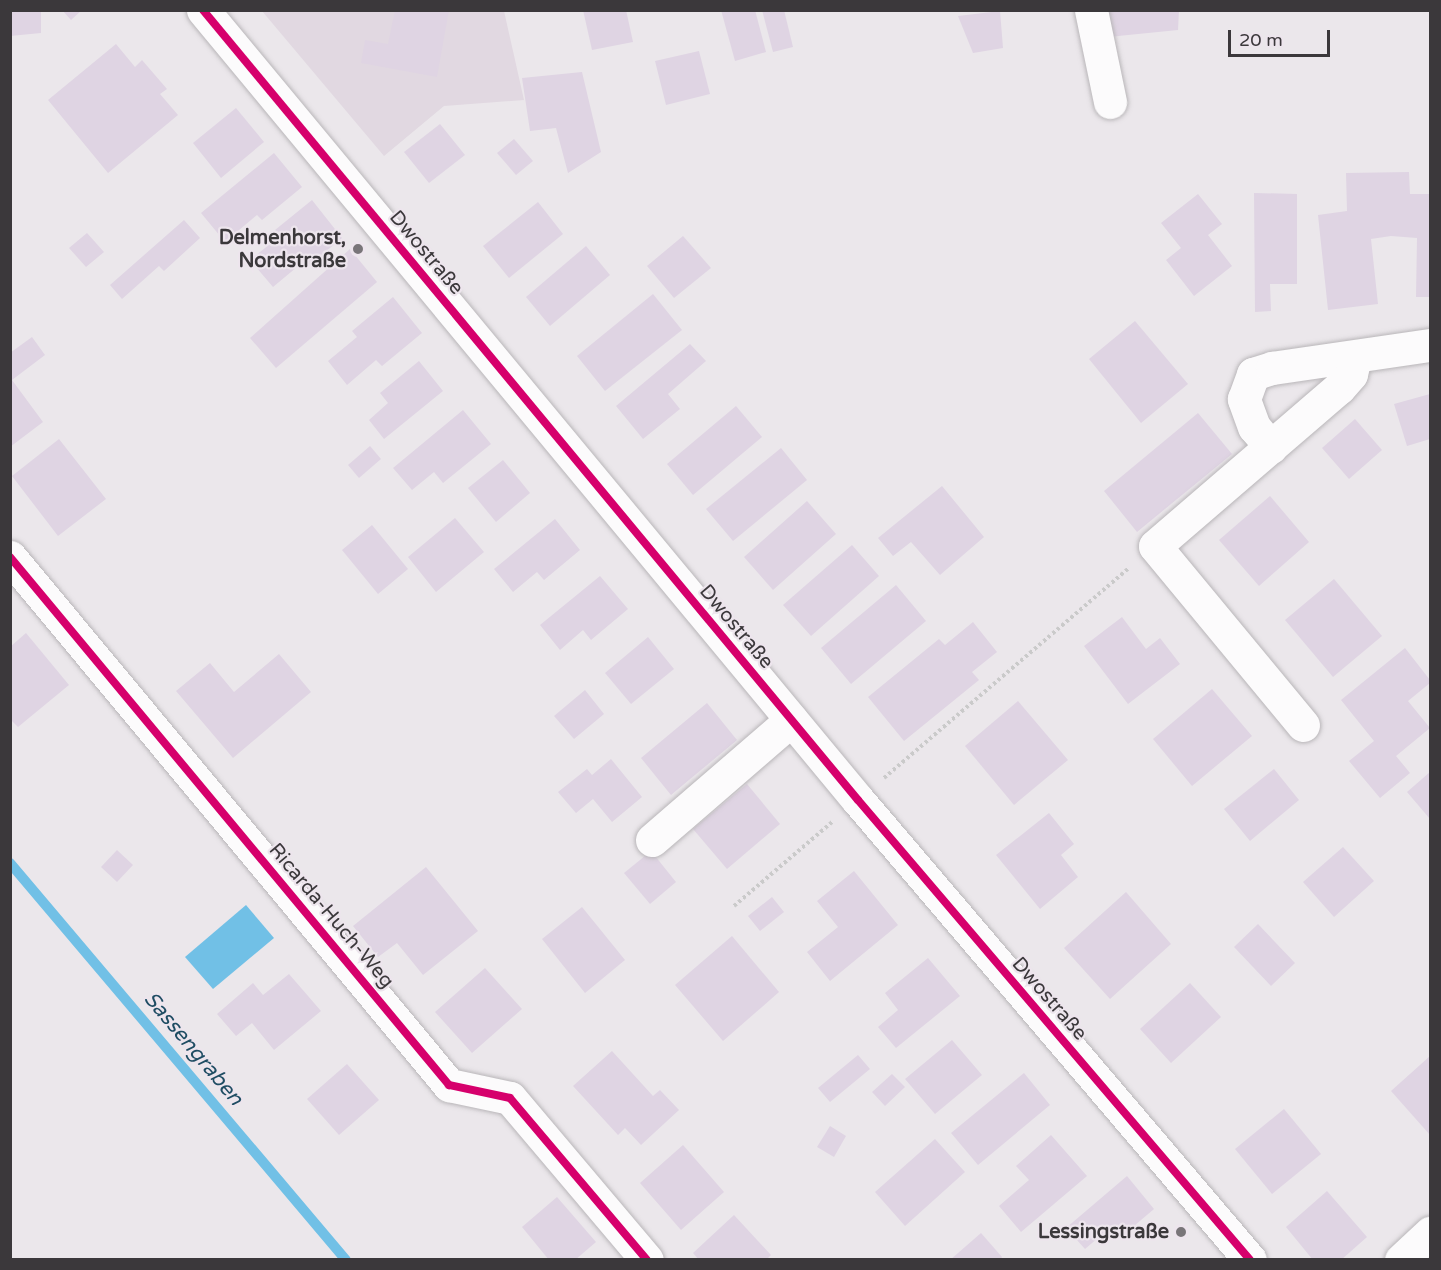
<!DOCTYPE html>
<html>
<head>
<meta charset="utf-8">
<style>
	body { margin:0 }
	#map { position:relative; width:1441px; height:1270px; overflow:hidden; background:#ebe7eb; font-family:"Varela Round",sans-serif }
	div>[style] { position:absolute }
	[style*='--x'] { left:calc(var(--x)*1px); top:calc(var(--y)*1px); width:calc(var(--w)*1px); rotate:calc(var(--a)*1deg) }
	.built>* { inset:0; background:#e1d8e1 }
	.water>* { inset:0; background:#71c0e6 }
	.stream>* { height:10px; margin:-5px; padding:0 5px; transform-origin:5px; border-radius:5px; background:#71c0e6 }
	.building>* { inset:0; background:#dfd4e3 }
	.path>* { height:4px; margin-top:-2px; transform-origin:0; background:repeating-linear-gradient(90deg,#cacaca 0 3px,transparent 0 6px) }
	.roads { filter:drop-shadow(0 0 2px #b9b6b9) drop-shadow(0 0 2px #b9b6b9) }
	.minor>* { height:33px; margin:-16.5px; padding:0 16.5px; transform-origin:16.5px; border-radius:16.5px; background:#fcfbfc }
	.cycleway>* { height:8px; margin:-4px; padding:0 4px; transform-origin:4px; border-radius:4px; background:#d6006c }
	.dots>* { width:16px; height:16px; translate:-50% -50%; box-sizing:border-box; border:3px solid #ede5ed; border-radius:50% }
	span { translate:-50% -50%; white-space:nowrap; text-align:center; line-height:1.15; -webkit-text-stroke:4.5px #ede5ed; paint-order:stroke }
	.poi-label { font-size:20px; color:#3b383b; font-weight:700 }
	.right { translate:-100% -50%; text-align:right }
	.street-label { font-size:20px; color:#3b383b }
	.water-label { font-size:21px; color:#1f4d63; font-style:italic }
	.frame { position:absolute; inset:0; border:12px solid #3b383b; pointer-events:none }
	.scale { position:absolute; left:1228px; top:30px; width:102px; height:27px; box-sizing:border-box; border:3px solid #3b383b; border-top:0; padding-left:8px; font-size:18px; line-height:21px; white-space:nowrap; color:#3b383b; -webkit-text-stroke:4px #ede5ed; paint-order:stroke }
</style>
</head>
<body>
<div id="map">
	<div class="built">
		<i style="clip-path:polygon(262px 11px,504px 11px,524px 100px,444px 106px,384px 156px)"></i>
	</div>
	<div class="water">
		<i style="clip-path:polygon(246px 905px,274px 938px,213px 989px,185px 957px)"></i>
	</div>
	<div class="stream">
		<i style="--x:10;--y:863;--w:520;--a:49.76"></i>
	</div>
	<div class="building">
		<i style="clip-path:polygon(10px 10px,41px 10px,41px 33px,10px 36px)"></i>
		<i style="clip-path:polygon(62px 10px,82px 10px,71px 20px)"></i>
		<i style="clip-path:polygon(395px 10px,449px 10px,437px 77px,361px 63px,365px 40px,388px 44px)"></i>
		<i style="clip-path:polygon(583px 10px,626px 10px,633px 42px,592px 50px)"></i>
		<i style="clip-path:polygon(721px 10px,755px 10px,766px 52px,735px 61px)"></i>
		<i style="clip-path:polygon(762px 10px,784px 10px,793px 47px,773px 52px)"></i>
		<i style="clip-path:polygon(1104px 10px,1179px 10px,1178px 30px,1108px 37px)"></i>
		<i style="clip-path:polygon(1000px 11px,1003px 48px,973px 53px,958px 16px)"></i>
		<i style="clip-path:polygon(116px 44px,135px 67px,142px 60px,167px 89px,160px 94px,178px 115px,108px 173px,48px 100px)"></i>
		<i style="clip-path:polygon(699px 51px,710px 94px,666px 105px,655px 61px)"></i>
		<i style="clip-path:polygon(582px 72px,601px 152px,568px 173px,556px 128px,530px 131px,522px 78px)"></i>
		<i style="clip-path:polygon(236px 108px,264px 142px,221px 178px,193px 143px)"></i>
		<i style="clip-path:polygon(440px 124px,465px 155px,429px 183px,404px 152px)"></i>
		<i style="clip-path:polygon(514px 139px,533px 161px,516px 175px,497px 153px)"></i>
		<i style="clip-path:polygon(274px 153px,302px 187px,262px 220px,257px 215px,225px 242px,201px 213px)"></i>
		<i style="clip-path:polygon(1409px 172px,1410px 194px,1429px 194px,1430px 297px,1416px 297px,1417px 238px,1391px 236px,1371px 239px,1378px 304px,1328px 310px,1318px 215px,1347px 211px,1346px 173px)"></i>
		<i style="clip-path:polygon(1254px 193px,1297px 194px,1297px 284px,1270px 284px,1271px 311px,1255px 312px)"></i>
		<i style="clip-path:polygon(1198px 194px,1222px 224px,1208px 235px,1232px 266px,1194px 296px,1166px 260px,1181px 248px,1161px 223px)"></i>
		<i style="clip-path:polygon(312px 200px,342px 238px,307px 267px,303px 262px,273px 287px,250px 260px,280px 236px,275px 230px)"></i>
		<i style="clip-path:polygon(538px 202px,563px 234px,509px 278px,483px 246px)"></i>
		<i style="clip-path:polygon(184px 220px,200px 238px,164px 271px,159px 266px,122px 299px,110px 285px)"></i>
		<i style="clip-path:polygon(87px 233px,104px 252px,86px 267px,69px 248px)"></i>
		<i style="clip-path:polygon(683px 236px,711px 268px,674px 298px,647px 266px)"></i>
		<i style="clip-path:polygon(586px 246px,610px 275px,550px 326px,526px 297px)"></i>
		<i style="clip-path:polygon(350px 249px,377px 282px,276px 368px,250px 338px)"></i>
		<i style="clip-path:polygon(653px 294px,682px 330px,605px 391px,577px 356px)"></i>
		<i style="clip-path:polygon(393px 297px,422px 333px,382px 366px,376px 360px,347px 385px,328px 361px,357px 337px,352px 331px)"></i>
		<i style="clip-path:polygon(1135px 321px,1188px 384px,1141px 423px,1089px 359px)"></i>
		<i style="clip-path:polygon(32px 337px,45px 355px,12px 380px,43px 422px,10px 447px,10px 353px)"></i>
		<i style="clip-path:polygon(690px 344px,706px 361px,668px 394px,680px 409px,643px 439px,616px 406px)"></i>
		<i style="clip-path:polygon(419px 361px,443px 391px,384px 439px,369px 420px,388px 403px,380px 393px)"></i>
		<i style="clip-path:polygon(1430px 394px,1430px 439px,1407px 446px,1394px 404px)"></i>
		<i style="clip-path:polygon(736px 406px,762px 437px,693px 495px,667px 464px)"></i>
		<i style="clip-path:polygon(463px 410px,491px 444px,443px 483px,434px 472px,412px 490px,393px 468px)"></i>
		<i style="clip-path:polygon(1198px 413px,1232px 454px,1137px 532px,1104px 491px)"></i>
		<i style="clip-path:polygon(1355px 419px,1382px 450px,1349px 479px,1322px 448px)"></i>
		<i style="clip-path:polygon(59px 439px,106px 499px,58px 536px,12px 476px)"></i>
		<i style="clip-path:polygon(370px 446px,381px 459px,359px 478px,348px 465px)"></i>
		<i style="clip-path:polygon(781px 448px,807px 480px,733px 541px,706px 509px)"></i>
		<i style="clip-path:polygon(503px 460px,530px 493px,496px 522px,468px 488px)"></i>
		<i style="clip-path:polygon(942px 486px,984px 537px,940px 575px,911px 542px,893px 556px,878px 538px)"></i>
		<i style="clip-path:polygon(1270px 496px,1309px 542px,1259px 586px,1219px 540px)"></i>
		<i style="clip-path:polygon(807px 501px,836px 534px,773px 590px,744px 557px)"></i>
		<i style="clip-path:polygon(455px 518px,484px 552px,436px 592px,408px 557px)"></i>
		<i style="clip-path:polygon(555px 519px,580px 550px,544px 580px,537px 572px,513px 592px,494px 569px)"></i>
		<i style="clip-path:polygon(372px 525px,408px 569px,378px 594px,342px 550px)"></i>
		<i style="clip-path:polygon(852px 545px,879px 576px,811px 636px,783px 605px)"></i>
		<i style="clip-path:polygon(600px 576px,628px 609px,591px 640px,583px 630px,560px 650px,540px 625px)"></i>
		<i style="clip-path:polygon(1334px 579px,1382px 636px,1333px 677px,1285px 620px)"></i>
		<i style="clip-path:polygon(896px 585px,926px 621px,851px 684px,821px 648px)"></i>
		<i style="clip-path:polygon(1122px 617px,1146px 649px,1160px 638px,1180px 664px,1128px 704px,1084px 646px)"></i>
		<i style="clip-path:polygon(973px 622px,997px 652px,972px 672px,979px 680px,904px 741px,868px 697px,939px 639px,945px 645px)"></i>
		<i style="clip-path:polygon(26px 633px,69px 685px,18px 727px,10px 719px,10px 647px)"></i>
		<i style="clip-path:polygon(648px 637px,674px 669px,631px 704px,605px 673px)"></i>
		<i style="clip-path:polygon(1405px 648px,1430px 680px,1430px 683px,1408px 701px,1430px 728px,1396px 756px,1410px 773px,1380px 798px,1349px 761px,1374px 741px,1341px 700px)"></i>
		<i style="clip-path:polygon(279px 654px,311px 692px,233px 758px,176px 691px,210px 663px,234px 692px)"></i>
		<i style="clip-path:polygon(1212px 689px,1252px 736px,1192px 786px,1153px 739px)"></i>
		<i style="clip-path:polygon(585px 690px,604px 714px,574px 739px,554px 716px)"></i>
		<i style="clip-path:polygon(1018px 701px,1068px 760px,1014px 805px,965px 746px)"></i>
		<i style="clip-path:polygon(707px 703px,737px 740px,671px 795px,641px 758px)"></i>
		<i style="clip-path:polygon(611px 759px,642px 797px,612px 822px,593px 799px,576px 813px,558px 792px,587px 769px,592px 775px)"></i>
		<i style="clip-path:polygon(1274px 769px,1299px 800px,1250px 841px,1224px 809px)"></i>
		<i style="clip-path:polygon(1430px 772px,1430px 819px,1407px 792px)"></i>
		<i style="clip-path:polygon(747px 784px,780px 824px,727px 869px,693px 829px)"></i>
		<i style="clip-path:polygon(1049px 813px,1074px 844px,1061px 855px,1078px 877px,1040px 909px,996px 855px)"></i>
		<i style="clip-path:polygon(1343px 847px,1374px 881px,1334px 917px,1303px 882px)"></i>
		<i style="clip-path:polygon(117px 850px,133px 865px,117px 882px,101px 867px)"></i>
		<i style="clip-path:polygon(651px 851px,676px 882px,650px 904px,624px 873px)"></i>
		<i style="clip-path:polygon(426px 867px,478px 931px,423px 975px,397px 943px,378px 957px,353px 926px)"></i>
		<i style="clip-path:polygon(854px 871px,898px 925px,830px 981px,807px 952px,838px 927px,817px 901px)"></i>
		<i style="clip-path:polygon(1126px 892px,1171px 944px,1110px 999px,1064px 948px)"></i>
		<i style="clip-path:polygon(772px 897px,784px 912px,760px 931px,748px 916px)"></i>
		<i style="clip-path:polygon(582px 907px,625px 960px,585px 993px,542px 939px)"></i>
		<i style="clip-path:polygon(1258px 924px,1295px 963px,1271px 986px,1234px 947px)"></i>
		<i style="clip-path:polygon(732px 936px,779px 992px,723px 1041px,675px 985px)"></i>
		<i style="clip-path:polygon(928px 958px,960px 996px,896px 1048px,878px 1027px,898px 1010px,885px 993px)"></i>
		<i style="clip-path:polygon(485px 968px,522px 1009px,472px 1053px,435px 1012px)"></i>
		<i style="clip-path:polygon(289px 974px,321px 1011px,274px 1050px,252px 1023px,236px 1036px,217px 1014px,253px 983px,263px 995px)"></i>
		<i style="clip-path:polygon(1190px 983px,1221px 1017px,1171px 1063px,1140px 1029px)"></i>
		<i style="clip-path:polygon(952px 1040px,982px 1075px,935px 1114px,905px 1079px)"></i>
		<i style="clip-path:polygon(612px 1051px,653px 1096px,660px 1090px,679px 1110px,641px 1145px,625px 1128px,618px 1135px,573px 1086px)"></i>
		<i style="clip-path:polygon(858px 1055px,870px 1069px,830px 1102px,818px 1088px)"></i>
		<i style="clip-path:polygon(1430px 1056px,1430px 1135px,1391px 1091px)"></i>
		<i style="clip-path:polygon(347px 1064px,379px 1100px,339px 1135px,307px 1099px)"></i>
		<i style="clip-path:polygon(1024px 1073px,1050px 1105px,978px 1165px,951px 1133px)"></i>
		<i style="clip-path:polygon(892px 1074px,905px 1087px,885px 1106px,872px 1092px)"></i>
		<i style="clip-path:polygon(1284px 1109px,1321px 1154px,1272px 1194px,1235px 1149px)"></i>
		<i style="clip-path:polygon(830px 1126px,846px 1136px,834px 1157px,817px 1147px)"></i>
		<i style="clip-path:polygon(1051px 1135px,1087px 1176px,1021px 1232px,999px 1206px,1029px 1180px,1016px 1166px)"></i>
		<i style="clip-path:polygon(935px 1139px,965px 1172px,905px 1226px,875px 1192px)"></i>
		<i style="clip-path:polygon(683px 1145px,724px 1192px,681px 1230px,640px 1183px)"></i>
		<i style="clip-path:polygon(1127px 1176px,1154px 1209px,1121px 1237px,1112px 1226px,1085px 1249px,1066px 1228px)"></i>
		<i style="clip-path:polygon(1327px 1191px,1367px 1237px,1341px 1260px,1313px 1260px,1286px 1227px)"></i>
		<i style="clip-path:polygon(557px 1197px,596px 1242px,575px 1260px,549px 1260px,522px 1227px)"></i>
		<i style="clip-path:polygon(734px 1215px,771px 1255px,766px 1260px,699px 1260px,693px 1253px)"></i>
		<i style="clip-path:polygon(981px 1233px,1002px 1257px,1000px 1260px,950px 1260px)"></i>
	</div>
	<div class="path">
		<i style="--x:884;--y:778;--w:323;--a:-40.6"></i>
		<i style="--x:734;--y:906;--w:130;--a:-40.6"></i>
	</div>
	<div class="roads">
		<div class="minor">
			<i style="--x:203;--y:10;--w:1026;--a:50.34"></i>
			<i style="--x:858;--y:800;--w:604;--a:49.56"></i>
			<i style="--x:1091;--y:10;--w:94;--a:78.3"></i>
			<i style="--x:1271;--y:447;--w:26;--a:-130"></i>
			<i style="--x:1254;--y:427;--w:30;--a:-110"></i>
			<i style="--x:1244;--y:399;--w:27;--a:-70"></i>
			<i style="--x:1253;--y:374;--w:20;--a:-18"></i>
			<i style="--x:1272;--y:368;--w:160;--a:-8.3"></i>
			<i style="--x:10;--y:557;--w:687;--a:50.26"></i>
			<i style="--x:449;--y:1085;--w:62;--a:12"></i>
			<i style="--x:510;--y:1098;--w:212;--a:49.8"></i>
			<i style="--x:1303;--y:725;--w:232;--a:-129.6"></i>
			<i style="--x:1155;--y:546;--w:243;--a:-40.7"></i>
			<i style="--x:1339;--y:388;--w:18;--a:-49"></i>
			<i style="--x:1351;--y:374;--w:17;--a:-77"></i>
			<i style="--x:652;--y:840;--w:184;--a:-40.8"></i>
			<i style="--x:1401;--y:1260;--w:40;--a:-43"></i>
		</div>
	</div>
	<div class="cycleway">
		<i style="--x:203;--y:10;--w:1026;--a:50.34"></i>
		<i style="--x:858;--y:800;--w:604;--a:49.56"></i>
		<i style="--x:10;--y:557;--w:687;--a:50.26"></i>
		<i style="--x:449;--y:1085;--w:62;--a:12"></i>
		<i style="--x:510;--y:1098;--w:212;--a:49.8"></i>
	</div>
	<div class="dots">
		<i style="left:358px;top:249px;background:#797579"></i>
		<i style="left:1181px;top:1232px;background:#797579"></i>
	</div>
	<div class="poi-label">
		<span class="right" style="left:346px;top:250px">Delmenhorst,<br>Nordstraße</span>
		<span class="right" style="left:1169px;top:1232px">Lessingstraße</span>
	</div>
	<div class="street-label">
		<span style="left:426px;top:253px;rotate:50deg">Dwostraße</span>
		<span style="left:736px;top:627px;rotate:50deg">Dwostraße</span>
		<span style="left:331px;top:916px;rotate:50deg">Ricarda-Huch-Weg</span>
		<span style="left:1049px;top:999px;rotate:49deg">Dwostraße</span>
	</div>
	<div class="water-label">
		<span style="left:193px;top:1049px;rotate:50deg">Sassengraben</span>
	</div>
	<div class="frame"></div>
	<div class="scale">20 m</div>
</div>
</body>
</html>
